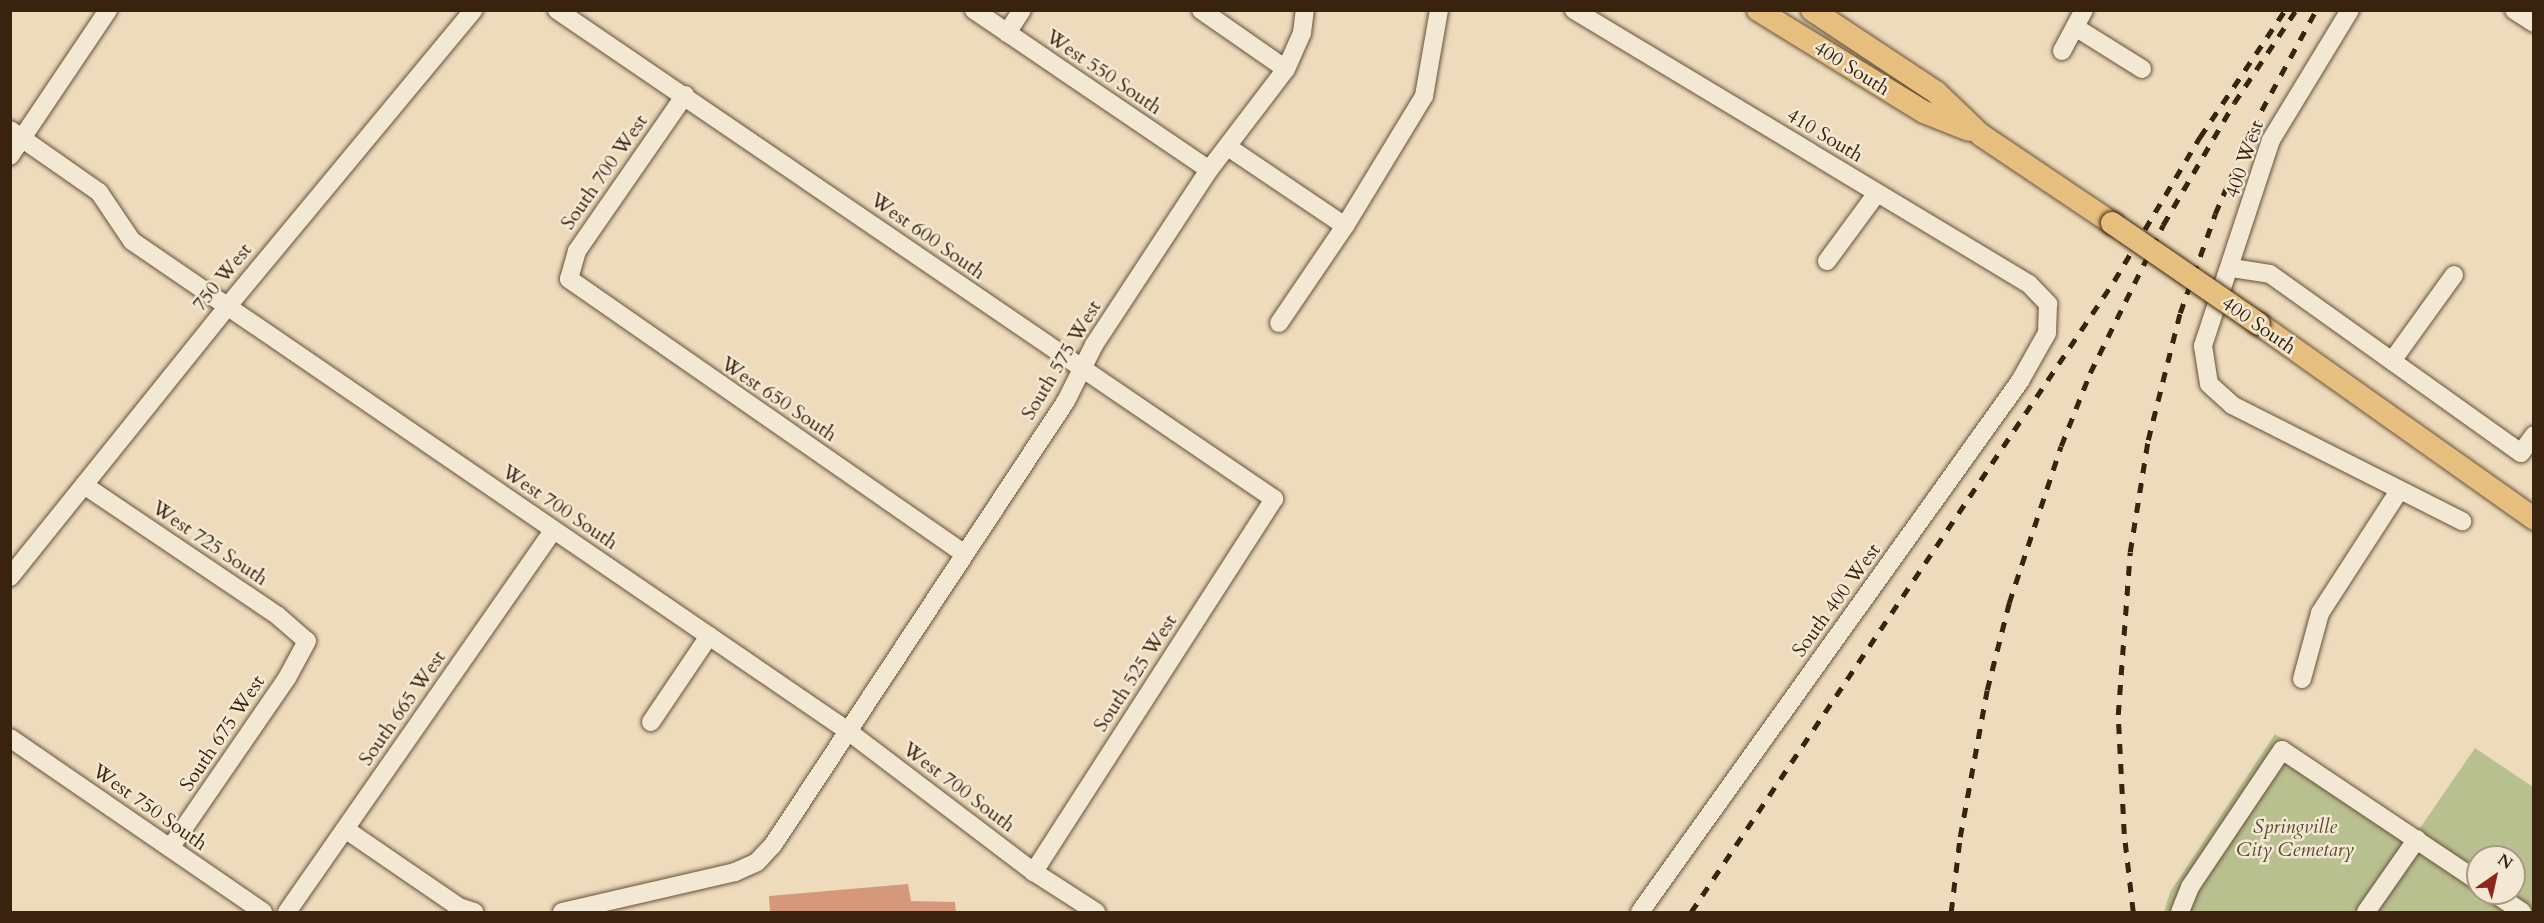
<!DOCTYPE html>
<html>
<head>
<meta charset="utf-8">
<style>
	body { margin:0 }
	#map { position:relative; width:2544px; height:923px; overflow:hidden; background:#eddbbb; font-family:Cardo,serif }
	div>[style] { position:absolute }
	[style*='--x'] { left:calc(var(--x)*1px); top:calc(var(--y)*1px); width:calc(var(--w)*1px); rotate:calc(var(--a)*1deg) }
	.green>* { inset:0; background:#b9c090 }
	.building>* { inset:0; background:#d5987a }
	.roads { filter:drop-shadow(0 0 2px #675139) drop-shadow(0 0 2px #675139) }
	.minor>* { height:18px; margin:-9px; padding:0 9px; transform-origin:9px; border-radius:9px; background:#f3e8d3 }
	.major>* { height:22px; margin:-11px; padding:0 11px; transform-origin:11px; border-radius:11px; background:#e6be7e }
	.rail>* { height:4.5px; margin-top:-2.25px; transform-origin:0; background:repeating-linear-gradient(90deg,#3a230e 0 10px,transparent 0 20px) }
	.bridges { filter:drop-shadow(0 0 2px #3a230e) drop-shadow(0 0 2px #3a230e) }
	.major-bridge>* { height:22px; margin:-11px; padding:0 11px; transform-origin:11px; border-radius:11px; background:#e6be7e }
	span { translate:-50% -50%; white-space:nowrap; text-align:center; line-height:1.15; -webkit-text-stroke:5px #f3e8d3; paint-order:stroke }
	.street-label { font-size:20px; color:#3a230e }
	.park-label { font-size:20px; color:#5a4a2e; font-style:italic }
	.frame { position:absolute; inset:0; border:12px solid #3a230e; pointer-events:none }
	.north { position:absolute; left:2466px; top:845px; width:60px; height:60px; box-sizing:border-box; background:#f3e8d3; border:2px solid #a99984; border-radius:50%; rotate:34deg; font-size:16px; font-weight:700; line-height:24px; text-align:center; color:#3a230e }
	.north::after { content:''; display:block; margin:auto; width:21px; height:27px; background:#8f2418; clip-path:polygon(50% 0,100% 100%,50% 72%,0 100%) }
</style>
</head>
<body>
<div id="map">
	<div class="green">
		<i style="clip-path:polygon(evenodd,2275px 734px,2418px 831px,2475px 748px,2533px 787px,2533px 912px,2164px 912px,2170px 892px,2275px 734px,2478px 857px,2514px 857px,2514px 893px,2478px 893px,2478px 857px)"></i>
	</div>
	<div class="building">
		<i style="clip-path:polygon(908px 884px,911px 901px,955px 902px,956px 912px,770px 912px,769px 896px)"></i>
	</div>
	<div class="roads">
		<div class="minor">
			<i style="--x:557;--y:10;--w:868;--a:34.29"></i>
			<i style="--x:1274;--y:499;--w:444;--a:122.8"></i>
			<i style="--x:974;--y:10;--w:284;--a:34.2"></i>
			<i style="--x:1201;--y:10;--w:103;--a:34.8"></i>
			<i style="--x:1574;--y:10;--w:531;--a:31.06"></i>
			<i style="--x:2029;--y:284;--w:28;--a:46"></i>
			<i style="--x:2048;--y:304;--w:29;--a:92"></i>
			<i style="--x:2047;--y:333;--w:55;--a:119.4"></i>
			<i style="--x:2020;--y:381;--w:653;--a:125.59"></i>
			<i style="--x:2350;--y:10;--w:152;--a:121.3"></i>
			<i style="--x:2271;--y:140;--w:217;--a:108.3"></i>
			<i style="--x:2203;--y:346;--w:38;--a:81"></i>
			<i style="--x:2209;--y:384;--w:31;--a:42"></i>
			<i style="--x:2232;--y:405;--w:258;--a:26.8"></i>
			<i style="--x:2514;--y:10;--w:24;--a:33"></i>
			<i style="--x:2075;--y:27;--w:79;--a:32.1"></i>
			<i style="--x:1007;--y:33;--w:27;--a:-57"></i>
			<i style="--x:2062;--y:51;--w:47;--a:-61.8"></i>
			<i style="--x:685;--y:95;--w:190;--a:124.7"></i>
			<i style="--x:577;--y:251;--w:29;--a:106"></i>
			<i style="--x:569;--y:279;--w:481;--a:34.8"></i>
			<i style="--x:10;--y:130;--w:108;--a:34.9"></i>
			<i style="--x:99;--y:192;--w:59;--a:56"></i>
			<i style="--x:132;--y:241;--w:868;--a:34.39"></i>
			<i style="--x:848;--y:731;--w:233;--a:37.2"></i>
			<i style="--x:1034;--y:872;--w:74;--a:32.8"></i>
			<i style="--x:1228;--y:147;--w:141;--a:34"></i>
			<i style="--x:1345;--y:226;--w:152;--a:-58.7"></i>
			<i style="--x:1424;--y:96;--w:87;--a:-80.1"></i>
			<i style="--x:10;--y:156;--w:176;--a:-56.1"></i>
			<i style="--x:1827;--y:261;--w:84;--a:-53.7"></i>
			<i style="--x:2232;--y:268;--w:38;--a:9"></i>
			<i style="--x:2270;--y:274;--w:308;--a:35.5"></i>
			<i style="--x:2521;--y:453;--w:22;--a:-54"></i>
			<i style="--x:1279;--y:323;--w:117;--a:-55.8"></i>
			<i style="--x:2392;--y:361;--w:106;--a:-54.2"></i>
			<i style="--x:84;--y:485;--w:234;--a:34"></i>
			<i style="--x:278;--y:616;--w:38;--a:41"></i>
			<i style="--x:307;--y:641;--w:42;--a:118.4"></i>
			<i style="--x:287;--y:678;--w:206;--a:124.5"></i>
			<i style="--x:10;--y:577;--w:346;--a:-51.2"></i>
			<i style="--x:227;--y:307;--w:386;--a:-50.3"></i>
			<i style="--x:2302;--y:679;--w:68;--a:-74.7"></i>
			<i style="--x:2320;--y:613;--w:145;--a:-57.1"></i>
			<i style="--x:651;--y:722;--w:104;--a:-56"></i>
			<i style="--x:10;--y:738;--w:307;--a:34.5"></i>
			<i style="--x:345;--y:829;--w:138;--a:34.4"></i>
			<i style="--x:459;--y:907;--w:16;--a:18"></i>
			<i style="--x:2494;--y:893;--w:34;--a:34"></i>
			<i style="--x:287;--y:912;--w:465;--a:-55.1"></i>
			<i style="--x:562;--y:912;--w:178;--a:-13"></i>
			<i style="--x:735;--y:872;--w:24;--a:-24"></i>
			<i style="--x:757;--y:862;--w:23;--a:-47"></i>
			<i style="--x:773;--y:845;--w:532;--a:-56.58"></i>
			<i style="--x:1066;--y:401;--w:63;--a:-63.4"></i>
			<i style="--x:1094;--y:345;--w:209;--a:-56.7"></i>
			<i style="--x:1209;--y:170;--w:127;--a:-52.7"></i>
			<i style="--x:1286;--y:69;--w:39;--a:-66"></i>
			<i style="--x:1302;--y:33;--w:23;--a:-83"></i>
			<i style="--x:2180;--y:912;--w:27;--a:-68"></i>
			<i style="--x:2190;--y:887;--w:165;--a:-56.1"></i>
			<i style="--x:2282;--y:750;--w:236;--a:33.8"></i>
			<i style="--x:2366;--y:912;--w:89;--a:-55.1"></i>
		</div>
		<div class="major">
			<i style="--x:1758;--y:10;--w:195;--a:31.6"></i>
			<i style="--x:1924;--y:112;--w:48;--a:21.8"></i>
			<i style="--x:1812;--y:10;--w:149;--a:33.5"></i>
			<i style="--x:1936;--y:92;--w:62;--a:43.7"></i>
			<i style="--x:1981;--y:135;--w:158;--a:33.9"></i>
			<i style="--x:2259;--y:324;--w:337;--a:35.3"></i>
		</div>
	</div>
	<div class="rail">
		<i style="--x:1691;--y:912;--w:760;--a:-56.16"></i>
		<i style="--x:2114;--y:281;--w:168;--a:-59.2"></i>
		<i style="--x:2200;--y:137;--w:153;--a:-56.2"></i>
		<i style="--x:1951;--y:912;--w:76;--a:-83.2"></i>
		<i style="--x:1960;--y:837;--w:149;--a:-79.6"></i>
		<i style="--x:1987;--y:690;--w:90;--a:-75.8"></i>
		<i style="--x:2009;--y:603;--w:165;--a:-71.7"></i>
		<i style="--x:2061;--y:446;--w:79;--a:-68.3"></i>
		<i style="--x:2090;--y:373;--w:165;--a:-63.7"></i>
		<i style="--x:2163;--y:225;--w:141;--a:-59.8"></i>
		<i style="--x:2234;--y:103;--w:112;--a:-56.3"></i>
		<i style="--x:2133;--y:912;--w:79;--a:-96.6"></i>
		<i style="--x:2124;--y:834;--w:119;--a:-92.9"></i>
		<i style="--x:2118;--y:715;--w:163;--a:-85.8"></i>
		<i style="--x:2130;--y:552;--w:113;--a:-80.9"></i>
		<i style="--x:2148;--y:440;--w:131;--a:-75.9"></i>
		<i style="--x:2180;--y:313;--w:105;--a:-70.5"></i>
		<i style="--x:2215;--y:214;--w:94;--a:-66.7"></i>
		<i style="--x:2252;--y:128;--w:134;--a:-61.5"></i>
	</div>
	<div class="bridges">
		<div class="major-bridge">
			<i style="--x:2112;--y:223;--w:178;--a:34.5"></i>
		</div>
	</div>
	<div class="street-label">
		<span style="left:1852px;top:68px;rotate:32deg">400 South</span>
		<span style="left:1104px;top:72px;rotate:34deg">West 550 South</span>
		<span style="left:1825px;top:135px;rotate:31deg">410 South</span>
		<span style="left:2244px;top:159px;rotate:-71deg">400 West</span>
		<span style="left:604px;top:172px;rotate:-55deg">South 700 West</span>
		<span style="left:928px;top:236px;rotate:35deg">West 600 South</span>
		<span style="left:222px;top:277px;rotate:-51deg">750 West</span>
		<span style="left:2259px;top:325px;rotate:35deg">400 South</span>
		<span style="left:1061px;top:360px;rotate:-59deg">South 575 West</span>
		<span style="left:779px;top:399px;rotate:34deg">West 650 South</span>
		<span style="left:560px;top:507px;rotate:34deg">West 700 South</span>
		<span style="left:210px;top:543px;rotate:34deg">West 725 South</span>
		<span style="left:1836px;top:600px;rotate:-54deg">South 400 West</span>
		<span style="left:1135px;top:673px;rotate:-57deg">South 525 West</span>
		<span style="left:402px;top:708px;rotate:-55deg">South 665 West</span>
		<span style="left:222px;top:733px;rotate:-56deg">South 675 West</span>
		<span style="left:959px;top:787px;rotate:37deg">West 700 South</span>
		<span style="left:150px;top:807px;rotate:35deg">West 750 South</span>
	</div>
	<div class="park-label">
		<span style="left:2295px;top:838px">Springville<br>City Cemetary</span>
	</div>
	<div class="frame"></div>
	<div class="north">N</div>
</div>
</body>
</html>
